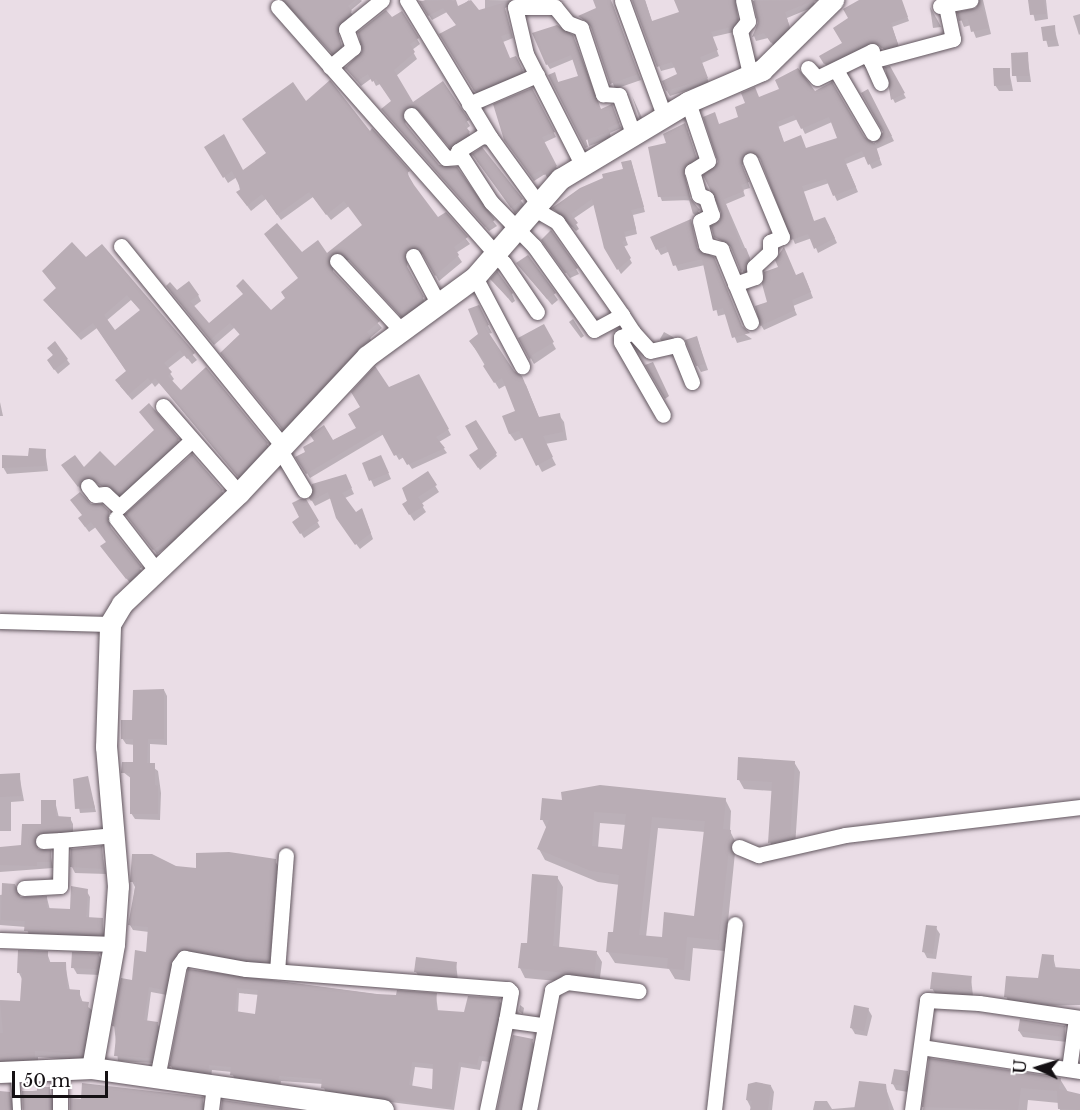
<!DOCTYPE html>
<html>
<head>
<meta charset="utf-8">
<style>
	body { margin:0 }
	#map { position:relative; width:1080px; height:1110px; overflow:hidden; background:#eadde6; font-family:"Libre Baskerville",serif }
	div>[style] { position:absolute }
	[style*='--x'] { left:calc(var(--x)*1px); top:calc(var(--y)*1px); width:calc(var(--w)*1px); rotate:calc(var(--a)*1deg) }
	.shadow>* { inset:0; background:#0003 }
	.building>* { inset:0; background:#b9adb5 }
	.roads { filter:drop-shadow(0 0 2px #61565e) drop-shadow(0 0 2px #61565e) }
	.lane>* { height:8px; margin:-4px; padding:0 4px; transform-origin:4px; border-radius:4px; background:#fff }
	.street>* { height:15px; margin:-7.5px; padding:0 7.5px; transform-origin:7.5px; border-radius:7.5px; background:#fff }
	.secondary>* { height:21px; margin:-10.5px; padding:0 10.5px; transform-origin:10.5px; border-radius:10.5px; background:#fff }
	span { translate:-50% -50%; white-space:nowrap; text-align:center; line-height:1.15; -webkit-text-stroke:4.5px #fff; paint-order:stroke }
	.north { position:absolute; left:1008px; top:1038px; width:60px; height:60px; -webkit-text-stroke:4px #fff; paint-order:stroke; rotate:274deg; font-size:16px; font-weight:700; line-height:24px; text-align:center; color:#151114 }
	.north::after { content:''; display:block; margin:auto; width:21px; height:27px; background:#151114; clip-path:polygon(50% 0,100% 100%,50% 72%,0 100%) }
	.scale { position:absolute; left:12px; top:1071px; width:96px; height:27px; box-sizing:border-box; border:3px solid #151114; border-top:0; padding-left:8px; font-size:18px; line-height:21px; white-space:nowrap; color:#151114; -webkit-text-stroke:4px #fff; paint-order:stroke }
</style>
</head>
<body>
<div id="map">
	<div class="shadow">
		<i style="clip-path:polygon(282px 0,361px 0,362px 1px,350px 11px,354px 17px,338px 33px,343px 50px,335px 57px)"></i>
		<i style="clip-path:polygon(425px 0,452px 0,458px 8px,469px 0,485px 21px,485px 0,570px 1px,518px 2px,505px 8px,513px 38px,503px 42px,510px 60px,519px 63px,525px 76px,478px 96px,441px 35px,457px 26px,447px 12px,432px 20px,421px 2px)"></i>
		<i style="clip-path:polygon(633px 0,645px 0,652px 22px,681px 13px,676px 0,739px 0,736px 4px,739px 25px,734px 32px,712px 37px,719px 56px,702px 63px,709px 83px,670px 96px,667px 91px,679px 74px,676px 67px,661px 71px)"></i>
		<i style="clip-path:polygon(754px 0,818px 0,814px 2px,816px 6px,787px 18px,791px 31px,775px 47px,768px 38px,756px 41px,754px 36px,759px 19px)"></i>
		<i style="clip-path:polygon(862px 0,901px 0,909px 21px,892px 27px,899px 47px,885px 51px,881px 46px,871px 45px,827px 67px,821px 57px,844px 44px,850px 19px)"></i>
		<i style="clip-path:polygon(979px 0,983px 0,991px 34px,976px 38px,971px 25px,964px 27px,959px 14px,978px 8px)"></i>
		<i style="clip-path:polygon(1030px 0,1046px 0,1048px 19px,1035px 21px)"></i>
		<i style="clip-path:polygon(612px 3px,641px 80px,615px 89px,593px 29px,580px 16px)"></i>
		<i style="clip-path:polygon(930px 7px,938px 21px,941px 27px,933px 28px)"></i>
		<i style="clip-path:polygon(402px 13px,420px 44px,412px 50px,417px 59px,396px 76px,413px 104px,442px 83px,470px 126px,466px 129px,472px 138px,453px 151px,419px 111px,407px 113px,405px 126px,438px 166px,493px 221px,497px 226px,489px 231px,386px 114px,393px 102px,380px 84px,376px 86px,372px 78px,361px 86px,346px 68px)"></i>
		<i style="clip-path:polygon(1080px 14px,1080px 34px,1079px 35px,1073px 16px)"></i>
		<i style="clip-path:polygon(557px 27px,576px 43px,600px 111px,611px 106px,614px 111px,621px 128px,610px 133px,611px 138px,589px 146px,586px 133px,585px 139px,550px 76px,554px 74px,559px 84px,580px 77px,574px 59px,550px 69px,547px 64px,534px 34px)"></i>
		<i style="clip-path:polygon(1054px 27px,1059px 46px,1048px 47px,1043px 28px)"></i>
		<i style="clip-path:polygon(1013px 54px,1027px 54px,1031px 82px,1017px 82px)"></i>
		<i style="clip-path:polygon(889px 68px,906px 98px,895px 103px,893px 99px)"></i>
		<i style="clip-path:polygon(1009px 70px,1013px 91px,999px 91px,995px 85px)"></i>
		<i style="clip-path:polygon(532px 90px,556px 137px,543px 143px,559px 172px,548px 179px,545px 174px,534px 181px,509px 146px)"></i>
		<i style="clip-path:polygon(evenodd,868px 91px,894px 141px,876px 149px,882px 165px,872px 169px,866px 156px,846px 164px,858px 192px,837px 201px,829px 183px,803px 192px,814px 222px,828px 224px,837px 243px,818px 253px,812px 238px,795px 244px,762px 160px,754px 155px,742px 165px,750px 188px,743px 190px,745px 196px,726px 204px,752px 264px,745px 276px,731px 247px,715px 236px,722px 221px,719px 125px,740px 118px,759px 99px,814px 93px,874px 145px,885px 133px,868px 91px,798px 119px,805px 134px,832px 122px,839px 139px,806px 150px,784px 143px,778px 127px,798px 119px)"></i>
		<i style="clip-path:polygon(632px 96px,644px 122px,642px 123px,639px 117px)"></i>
		<i style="clip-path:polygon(306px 103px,369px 133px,408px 172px,409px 180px,438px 220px,446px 214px,470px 244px,456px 253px,462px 262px,439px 281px,424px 254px,408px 256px,407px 268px,426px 304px,404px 320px,349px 260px,333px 260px,333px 273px,382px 328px,370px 338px,373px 344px,286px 434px,226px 359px,241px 336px,234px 328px,214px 345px,171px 292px,198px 295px,201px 301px,193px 307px,209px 325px,271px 312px,286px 299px,300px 279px,265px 234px,301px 254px,327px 255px,363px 226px,349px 206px,331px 220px,313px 197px,281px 220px,266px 199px,251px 211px,242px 199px,237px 177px,228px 183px,206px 147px,243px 172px,268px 154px)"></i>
		<i style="clip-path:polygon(687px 129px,698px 162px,684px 173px,691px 202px,701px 215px,697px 218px,694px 214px,691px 200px,662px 201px,660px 196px)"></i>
		<i style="clip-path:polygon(482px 149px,525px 206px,515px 213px,477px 161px)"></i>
		<i style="clip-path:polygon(631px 161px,645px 212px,633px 215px,637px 234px,625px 237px,628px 245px,623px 247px,632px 263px,621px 274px,605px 247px,595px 204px,573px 219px,579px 229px,576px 231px,554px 208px,625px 170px)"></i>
		<i style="clip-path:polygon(690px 221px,698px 250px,743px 333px,752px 339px,737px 343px,726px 314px,718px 316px,705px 265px,678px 271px,670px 251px,661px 255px,658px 250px,652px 238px)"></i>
		<i style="clip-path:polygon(550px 232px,576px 269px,579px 274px,570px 278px,546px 245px)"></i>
		<i style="clip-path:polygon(evenodd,102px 246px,197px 360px,192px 364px,185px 355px,167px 369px,174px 379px,171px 382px,181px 392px,267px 444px,270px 450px,242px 481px,159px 383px,155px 387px,152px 383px,132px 400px,120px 386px,127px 372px,97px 328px,81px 340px,49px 306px,45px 300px,57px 289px,43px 271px,85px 259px,102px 246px,131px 300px,141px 311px,115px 332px,106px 321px,131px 300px)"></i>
		<i style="clip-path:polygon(528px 257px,558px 300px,552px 305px,518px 264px)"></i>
		<i style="clip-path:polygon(780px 268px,806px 280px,813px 298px,793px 306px,797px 315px,764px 330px,761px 325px)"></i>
		<i style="clip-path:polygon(492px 279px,512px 294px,515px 301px,512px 303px)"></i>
		<i style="clip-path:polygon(478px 307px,492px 333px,488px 334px,513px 372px,526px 385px,539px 418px,559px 415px,564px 422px,567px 440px,545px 444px,556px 465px,542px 472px,524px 437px,515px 441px,510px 434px,504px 417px,517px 412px,506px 385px,499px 389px,471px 342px,480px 335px)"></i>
		<i style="clip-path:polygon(573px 319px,584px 336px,581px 338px,569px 322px)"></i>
		<i style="clip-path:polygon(543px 326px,556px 349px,534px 364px,520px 338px)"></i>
		<i style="clip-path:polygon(664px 332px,673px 337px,676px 342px,664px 345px,660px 339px)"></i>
		<i style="clip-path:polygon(697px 338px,708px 370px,701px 372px,697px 365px)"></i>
		<i style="clip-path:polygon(55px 343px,70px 364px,58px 374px,51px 365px)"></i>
		<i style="clip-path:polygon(419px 376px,451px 435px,439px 442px,447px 453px,412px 469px,404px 457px,399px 460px,384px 434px,310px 478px,298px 458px,358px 428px,389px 389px)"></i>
		<i style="clip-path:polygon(0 402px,3px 416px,0 416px)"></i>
		<i style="clip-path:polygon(476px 422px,497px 456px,480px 470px,471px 456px,480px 450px)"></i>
		<i style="clip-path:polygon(178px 440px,181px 445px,123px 499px,95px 482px,84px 484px,82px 491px,67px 471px,115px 468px)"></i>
		<i style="clip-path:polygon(45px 450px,48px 471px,7px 474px,3px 467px)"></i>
		<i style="clip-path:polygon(384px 463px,391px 479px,374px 487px,364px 464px)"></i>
		<i style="clip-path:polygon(427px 473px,439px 492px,421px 504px,426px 512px,414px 521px,404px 505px)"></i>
		<i style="clip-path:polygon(348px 481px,354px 494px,345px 498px,356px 514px,364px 515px,373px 539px,360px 549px,341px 524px,331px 498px,315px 506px,312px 501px,313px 485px)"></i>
		<i style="clip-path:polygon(222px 491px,225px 496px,187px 533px,157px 554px,131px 520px)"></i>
		<i style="clip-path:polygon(306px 501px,320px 527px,304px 538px,294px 522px,301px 517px)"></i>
		<i style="clip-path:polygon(90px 505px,108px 512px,111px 530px,144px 574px,131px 584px,106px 553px,107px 543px,96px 527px,89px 532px,83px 524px,83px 516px)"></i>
		<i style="clip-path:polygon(164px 690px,167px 696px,167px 745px,150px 744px,150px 765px,158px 771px,161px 793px,160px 820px,135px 819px,131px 813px,132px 779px,123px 772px,134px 764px,135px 745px,126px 744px,122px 738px)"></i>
		<i style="clip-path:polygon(794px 762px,800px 772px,795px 847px,775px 852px,770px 842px,773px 791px,744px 789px,739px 780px)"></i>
		<i style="clip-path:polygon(19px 774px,24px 801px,11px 802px,11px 831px,0 831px,0 775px)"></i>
		<i style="clip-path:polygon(87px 778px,96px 812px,80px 813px,74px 780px)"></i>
		<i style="clip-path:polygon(evenodd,725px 799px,731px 811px,730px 831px,736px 843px,725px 951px,693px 948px,690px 981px,675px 979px,669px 969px,615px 963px,608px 952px,614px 934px,620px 885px,598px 882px,545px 860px,539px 849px,547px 829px,542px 819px,563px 802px,725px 799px,600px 823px,626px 825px,624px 851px,598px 848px,600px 823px,725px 799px,658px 828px,705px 832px,696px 917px,663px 939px,646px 937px,658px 828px)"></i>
		<i style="clip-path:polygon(55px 801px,59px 818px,70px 818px,73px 824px,73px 835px,37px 843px,39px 851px,50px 852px,53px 868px,0 872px,0 848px,23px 846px,42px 826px)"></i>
		<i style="clip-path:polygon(101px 848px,106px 874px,75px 873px,72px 867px)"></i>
		<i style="clip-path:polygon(275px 861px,278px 866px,270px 966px,189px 954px,167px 995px,151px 992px,147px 1022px,157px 1023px,160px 1029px,154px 1063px,118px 1061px,114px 1025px,147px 953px,149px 932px,133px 930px,130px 925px,135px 887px,132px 881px,176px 868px,197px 870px)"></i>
		<i style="clip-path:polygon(557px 877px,563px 887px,559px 948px,596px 952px,602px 962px,599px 985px,525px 978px,520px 968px)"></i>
		<i style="clip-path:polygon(86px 890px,90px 897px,89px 919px,102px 919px,105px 940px,30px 937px,26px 927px,0 925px,0 895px,18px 892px,21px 898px,47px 898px,50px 910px,71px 911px)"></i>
		<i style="clip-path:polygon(936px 928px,940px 934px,936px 959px,927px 958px,924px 952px)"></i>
		<i style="clip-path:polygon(47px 953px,51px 964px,65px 964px,70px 991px,79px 992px,83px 1003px,92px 1010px,85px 1061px,38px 1057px,38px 1064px,0 1069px,0 1001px,21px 1003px,23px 981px,19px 973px)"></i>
		<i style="clip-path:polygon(99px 955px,102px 961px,100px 975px,77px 974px,73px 967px)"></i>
		<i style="clip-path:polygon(1053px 956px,1056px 969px,1080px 970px,1080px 1005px,1037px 1006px,1009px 1002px,1006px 996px,1040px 980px)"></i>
		<i style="clip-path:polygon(456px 963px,458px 981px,420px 978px,416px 972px)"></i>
		<i style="clip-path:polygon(evenodd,190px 970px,397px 997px,436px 995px,438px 1011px,465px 1014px,499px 1000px,502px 1005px,491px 1062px,482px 1061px,480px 1070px,461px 1067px,454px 1110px,326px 1094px,323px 1084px,281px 1081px,280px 1087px,235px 1081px,232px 1072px,212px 1070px,211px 1077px,174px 1072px,171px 1066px,190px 970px,239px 993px,259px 995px,256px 1016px,238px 1013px,239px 993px,190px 970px,415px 1067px,434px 1069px,433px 1091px,412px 1087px,415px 1067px)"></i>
		<i style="clip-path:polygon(971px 978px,973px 996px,936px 995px,932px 988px)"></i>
		<i style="clip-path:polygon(520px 1005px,524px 1008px,523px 1014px,519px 1011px)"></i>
		<i style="clip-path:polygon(868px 1009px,872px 1016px,867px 1036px,855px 1034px,851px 1027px)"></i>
		<i style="clip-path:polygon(1064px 1027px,1067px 1042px,1023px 1037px,1019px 1031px)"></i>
		<i style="clip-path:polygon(532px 1041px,537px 1049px,527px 1110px,498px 1110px)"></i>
		<i style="clip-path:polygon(930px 1060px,1060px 1079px,1068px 1092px,1080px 1095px,1080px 1110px,1060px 1110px,1059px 1103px,1028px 1100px,1027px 1110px,923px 1110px)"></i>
		<i style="clip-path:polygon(907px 1072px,910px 1079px,908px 1092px,896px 1090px,893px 1084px)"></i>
		<i style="clip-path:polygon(83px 1085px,202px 1098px,206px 1110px,73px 1110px,83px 1101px)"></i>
		<i style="clip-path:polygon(771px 1086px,774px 1092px,772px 1110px,752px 1110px,747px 1100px)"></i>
		<i style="clip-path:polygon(885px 1086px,894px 1110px,813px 1110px,815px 1101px,827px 1101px,832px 1109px,856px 1107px)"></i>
		<i style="clip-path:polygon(49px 1089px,56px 1110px,24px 1110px,24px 1092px)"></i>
		<i style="clip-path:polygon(0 1093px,9px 1093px,16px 1110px,0 1110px)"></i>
	</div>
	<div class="building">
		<i style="clip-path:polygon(285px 0,355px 0,348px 6px,352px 11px,337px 26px,341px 45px,332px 53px)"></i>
		<i style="clip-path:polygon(456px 0,458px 6px,471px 0,479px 10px,503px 3px,511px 33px,501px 36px,510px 58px,516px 56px,523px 70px,474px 91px,439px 34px,456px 25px,443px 8px,428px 16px,419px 1px)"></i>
		<i style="clip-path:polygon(593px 0,611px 0,638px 74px,610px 84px,590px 24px,578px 16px,596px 8px)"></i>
		<i style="clip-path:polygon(632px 0,645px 0,652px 21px,679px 12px,674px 0,734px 0,737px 19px,731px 27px,711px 32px,718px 50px,700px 57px,708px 78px,666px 91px,662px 81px,677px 74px,672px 62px,657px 67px)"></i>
		<i style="clip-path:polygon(815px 0,785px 12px,789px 25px,771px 43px,764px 33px,752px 37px,758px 23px,753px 1px)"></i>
		<i style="clip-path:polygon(859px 0,902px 0,908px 17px,891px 23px,898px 44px,881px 48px,877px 43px,868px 42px,824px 64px,819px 56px,842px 43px,833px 28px,848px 18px,843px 9px)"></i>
		<i style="clip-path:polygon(980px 0,989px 28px,971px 32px,968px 19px,959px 21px,957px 12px,976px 8px)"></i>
		<i style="clip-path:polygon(1028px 0,1044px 0,1046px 14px,1030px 15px)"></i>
		<i style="clip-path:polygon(386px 10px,392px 17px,402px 11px,419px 38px,410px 44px,415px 52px,394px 70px,413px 102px,443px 81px,469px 120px,464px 124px,470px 132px,449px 147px,415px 106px,404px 108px,403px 121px,439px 165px,457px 167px,495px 220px,485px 227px,381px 109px,391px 101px,376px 79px,372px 82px,368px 74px,357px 81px,345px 68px,362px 51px,358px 32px)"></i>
		<i style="clip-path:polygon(557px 25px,573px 35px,601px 109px,612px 104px,619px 123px,608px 128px,609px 132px,586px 140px,588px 147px,585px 148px,548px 75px,555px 72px,558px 82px,578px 76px,571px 55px,546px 65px,532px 33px)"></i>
		<i style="clip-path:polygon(1055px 25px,1056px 40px,1043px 41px,1041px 27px)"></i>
		<i style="clip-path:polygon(1028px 52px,1029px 76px,1012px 76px,1011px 53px)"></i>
		<i style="clip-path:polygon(890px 66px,905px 93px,891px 100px,885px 67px)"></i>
		<i style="clip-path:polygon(evenodd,798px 68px,815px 91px,832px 82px,865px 138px,874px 143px,883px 132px,861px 93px,868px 89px,892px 136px,875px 143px,880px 159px,868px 165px,862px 151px,844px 159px,856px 187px,833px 196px,826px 179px,802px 186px,814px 221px,825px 217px,835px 238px,814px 249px,808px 234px,791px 240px,759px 156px,752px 150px,743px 154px,741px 163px,749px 182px,741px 185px,744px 191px,724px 199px,742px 249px,746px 248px,750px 258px,741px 272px,730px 245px,714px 237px,711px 226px,720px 220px,721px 212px,703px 175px,718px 162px,703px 117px,715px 112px,719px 124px,738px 117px,735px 107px,745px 103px,741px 93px,755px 87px,759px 97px,779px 89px,775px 80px,798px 68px,794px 115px,801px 129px,829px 117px,837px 138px,806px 148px,801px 135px,784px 142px,777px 122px,794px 115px)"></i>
		<i style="clip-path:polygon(993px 68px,1010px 68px,1010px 85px,994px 86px)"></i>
		<i style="clip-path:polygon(330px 80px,370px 131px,372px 128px,410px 171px,407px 173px,414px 185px,438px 217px,446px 212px,468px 237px,454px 247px,459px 255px,435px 276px,419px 248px,405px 250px,404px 261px,424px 297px,400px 315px,344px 254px,330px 254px,330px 268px,380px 321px,367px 332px,371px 337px,282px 429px,220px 353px,240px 334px,230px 323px,210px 340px,166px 286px,170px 282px,177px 290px,189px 281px,199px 295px,190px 301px,209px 323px,243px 294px,236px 286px,243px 279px,271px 310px,285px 298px,281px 292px,298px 278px,264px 234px,277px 223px,302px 252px,318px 240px,327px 253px,362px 225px,344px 201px,326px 215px,309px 192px,277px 215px,262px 194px,247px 206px,236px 192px,241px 189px,232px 171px,223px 178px,204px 147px,224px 134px,243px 170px,266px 153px,242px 119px,293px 82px,306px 101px)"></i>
		<i style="clip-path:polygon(532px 88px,555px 132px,542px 137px,557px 166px,544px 175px,541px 170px,531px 176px,504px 140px,493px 104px)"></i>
		<i style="clip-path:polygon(685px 123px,696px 157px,683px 168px,690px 198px,700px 210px,693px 214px,688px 196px,658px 197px,648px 147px,666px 143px,663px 134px)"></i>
		<i style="clip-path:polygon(482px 147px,523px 199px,511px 208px,472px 154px)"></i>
		<i style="clip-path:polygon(631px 160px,644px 207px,631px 210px,636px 229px,624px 232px,626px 240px,622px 242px,631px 258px,617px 270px,604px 248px,592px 199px,571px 214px,578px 223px,572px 227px,552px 208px,580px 188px,603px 178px,602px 174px,623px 169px,621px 162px)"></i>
		<i style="clip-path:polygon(691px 219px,697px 248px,714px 257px,742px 326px,750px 333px,732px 338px,723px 308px,713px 311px,702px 259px,673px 266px,666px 246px,656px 250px,650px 237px)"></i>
		<i style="clip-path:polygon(551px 230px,578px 268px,573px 271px,565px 273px,541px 240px)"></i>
		<i style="clip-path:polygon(evenodd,72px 242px,86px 257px,102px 244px,195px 353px,187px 359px,180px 350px,164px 363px,172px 372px,168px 376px,181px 390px,206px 367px,268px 443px,237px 476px,155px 378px,151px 382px,148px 378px,128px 395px,115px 380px,126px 371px,93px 323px,77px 335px,43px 300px,56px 288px,42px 271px,72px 242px,127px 295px,140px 310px,115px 330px,104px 315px,127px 295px)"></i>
		<i style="clip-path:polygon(784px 247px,796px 275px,803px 272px,811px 292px,792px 300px,795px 310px,760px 326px,755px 306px,767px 302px,762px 284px,764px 272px,778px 267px,775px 260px)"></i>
		<i style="clip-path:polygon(528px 255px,556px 293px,547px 299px,516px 263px)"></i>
		<i style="clip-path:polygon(497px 271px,513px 293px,508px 298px,490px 279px)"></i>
		<i style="clip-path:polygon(479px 305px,489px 325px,485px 327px,514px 371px,522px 376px,539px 417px,560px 413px,563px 432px,543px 436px,553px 457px,536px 466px,519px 431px,509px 434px,502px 416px,515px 411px,502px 378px,494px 383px,483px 366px,486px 363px,469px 341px,478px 334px,468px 309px)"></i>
		<i style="clip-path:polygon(544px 324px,554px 342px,532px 355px,530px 360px,518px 338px)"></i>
		<i style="clip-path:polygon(697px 336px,705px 364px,696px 366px,685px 340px)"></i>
		<i style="clip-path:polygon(55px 341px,68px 359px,54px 370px,47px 360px,53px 355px,47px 348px)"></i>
		<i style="clip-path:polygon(653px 362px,669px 396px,665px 399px,645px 365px)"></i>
		<i style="clip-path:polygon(375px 366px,389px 387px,419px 374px,449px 429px,436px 437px,445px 448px,407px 465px,400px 453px,394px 456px,380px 430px,306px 474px,295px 457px,305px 452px,303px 447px,314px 441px,310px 435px,324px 425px,333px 440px,356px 428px,348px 414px,360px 407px,351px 392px)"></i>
		<i style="clip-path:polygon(149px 403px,179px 439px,119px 494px,91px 477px,82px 479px,78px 487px,61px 465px,75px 455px,84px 467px,100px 451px,115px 466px,154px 430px,139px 412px)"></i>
		<i style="clip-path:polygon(476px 420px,497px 453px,478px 468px,469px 455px,478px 449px,465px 426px)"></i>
		<i style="clip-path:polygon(29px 448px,46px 449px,45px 466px,2px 468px,2px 455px,28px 456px)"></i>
		<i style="clip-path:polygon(192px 454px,223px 490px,184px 528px,153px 550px,125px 514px)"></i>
		<i style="clip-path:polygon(381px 455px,389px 473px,369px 481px,362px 463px)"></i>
		<i style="clip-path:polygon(428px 471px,437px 485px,418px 497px,424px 506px,409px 515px,402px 504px,407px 501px,402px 488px)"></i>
		<i style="clip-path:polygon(346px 474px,352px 488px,342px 493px,356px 512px,362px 508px,371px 533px,355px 545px,336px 518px,328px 492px,311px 501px,309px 498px,312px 484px)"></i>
		<i style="clip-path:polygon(80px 492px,91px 504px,102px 504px,109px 511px,108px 524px,142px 567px,126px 579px,100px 546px,106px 542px,91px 522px,85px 527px,78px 518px,82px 515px,70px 500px)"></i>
		<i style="clip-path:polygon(300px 499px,306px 499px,319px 521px,300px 534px,292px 522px,299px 517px,292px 503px)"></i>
		<i style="clip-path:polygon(164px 689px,164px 739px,148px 739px,147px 763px,155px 763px,155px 785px,158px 786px,158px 814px,130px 814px,130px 773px,121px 773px,122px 762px,133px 762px,133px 739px,121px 739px,121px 720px,132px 720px,133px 690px)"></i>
		<i style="clip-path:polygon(738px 757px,795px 761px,790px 838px,768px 843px,772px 782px,737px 780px)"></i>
		<i style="clip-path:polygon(20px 773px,21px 796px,0 797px,0 774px)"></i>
		<i style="clip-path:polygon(88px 776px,95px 808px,75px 809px,73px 779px)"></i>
		<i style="clip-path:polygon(evenodd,600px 785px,726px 798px,723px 829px,731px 830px,719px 940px,687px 937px,684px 970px,667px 968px,668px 958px,606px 952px,608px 932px,613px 932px,619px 875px,591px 871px,537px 849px,549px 820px,540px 820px,542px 798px,562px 800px,561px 792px,600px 785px,594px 812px,626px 814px,622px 849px,592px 846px,594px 812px,600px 785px,652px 817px,705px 821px,694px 916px,664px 912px,662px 937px,639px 935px,652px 817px)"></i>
		<i style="clip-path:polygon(41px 800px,56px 800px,56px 816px,71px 817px,70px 829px,42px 831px,34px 837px,38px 849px,51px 850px,51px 862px,37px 862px,37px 866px,0 865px,0 847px,21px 845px,22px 824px,41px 824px)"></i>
		<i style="clip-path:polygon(102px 846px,104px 869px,70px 867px,71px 849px)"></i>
		<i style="clip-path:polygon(229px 852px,276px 859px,268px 961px,180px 949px,170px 963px,164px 990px,149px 987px,144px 1020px,158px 1022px,151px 1058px,114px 1056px,117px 1027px,112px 1026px,121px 978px,132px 980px,135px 950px,146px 952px,148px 927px,128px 925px,136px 882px,130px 882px,132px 854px,152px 854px,176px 866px,196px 868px,196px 853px)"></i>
		<i style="clip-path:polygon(532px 874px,558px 876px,553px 946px,597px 951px,594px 976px,518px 968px,521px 943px,527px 943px)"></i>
		<i style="clip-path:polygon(2px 883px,15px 884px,20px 897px,47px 896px,47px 908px,70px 909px,71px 886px,88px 889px,86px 917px,103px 918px,102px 934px,24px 931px,25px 921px,1px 920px)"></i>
		<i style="clip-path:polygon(926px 925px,937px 926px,933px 954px,922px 952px)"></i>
		<i style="clip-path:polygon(18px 950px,48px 951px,48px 962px,66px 962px,67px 989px,80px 990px,80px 1001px,89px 1002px,81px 1054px,35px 1051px,35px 1058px,0 1059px,0 1033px,3px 1033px,0 1000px,20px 1001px,22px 973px,17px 973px)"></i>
		<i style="clip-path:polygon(72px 952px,99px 953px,97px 969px,71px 968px)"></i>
		<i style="clip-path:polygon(1042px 954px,1054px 955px,1053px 967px,1080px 969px,1080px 1000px,1034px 1001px,1004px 997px,1006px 976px,1038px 978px)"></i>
		<i style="clip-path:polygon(416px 957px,457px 962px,455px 975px,414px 972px)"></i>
		<i style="clip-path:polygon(evenodd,188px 969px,377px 994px,396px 995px,397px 990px,437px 993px,435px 1010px,464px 1012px,468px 996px,500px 998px,488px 1057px,479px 1056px,477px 1065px,459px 1062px,451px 1107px,426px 1105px,321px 1088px,322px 1079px,279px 1076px,278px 1082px,230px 1075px,231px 1067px,209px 1065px,208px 1072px,169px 1066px,188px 969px,237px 988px,258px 990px,255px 1014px,235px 1011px,237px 988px,188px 969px,412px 1062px,433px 1064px,432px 1089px,409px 1085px,412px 1062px)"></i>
		<i style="clip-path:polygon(932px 972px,972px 976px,970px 990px,930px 989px)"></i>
		<i style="clip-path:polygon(854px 1005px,869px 1008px,864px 1031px,850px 1028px)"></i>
		<i style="clip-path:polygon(1020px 1019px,1065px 1026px,1064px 1037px,1018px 1031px)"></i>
		<i style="clip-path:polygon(513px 1035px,533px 1039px,519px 1110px,497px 1110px)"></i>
		<i style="clip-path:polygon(929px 1058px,1061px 1078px,1059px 1089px,1080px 1094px,1080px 1110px,1058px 1109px,1057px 1091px,1021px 1088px,1018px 1110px,922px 1107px)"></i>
		<i style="clip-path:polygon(894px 1069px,908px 1071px,905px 1086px,891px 1084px)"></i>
		<i style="clip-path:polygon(859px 1081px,886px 1084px,889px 1110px,854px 1110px)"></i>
		<i style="clip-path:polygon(756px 1082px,771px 1085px,768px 1110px,750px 1110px,752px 1101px,746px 1100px,748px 1084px)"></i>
		<i style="clip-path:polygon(82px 1083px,203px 1097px,201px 1110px,70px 1110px,70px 1098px,81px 1099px)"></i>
		<i style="clip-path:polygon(37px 1087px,50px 1087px,50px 1110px,23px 1110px,22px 1091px,37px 1091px)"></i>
		<i style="clip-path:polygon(0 1091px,10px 1092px,11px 1110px,0 1110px)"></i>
		<i style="clip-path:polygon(222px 1100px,294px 1110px,221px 1110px)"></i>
	</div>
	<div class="roads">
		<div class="lane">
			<i style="--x:15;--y:1072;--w:38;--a:87"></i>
		</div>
		<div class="street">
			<i style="--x:407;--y:0;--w:160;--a:58.8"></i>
			<i style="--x:743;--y:0;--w:22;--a:77"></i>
			<i style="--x:748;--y:21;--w:13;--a:129"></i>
			<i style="--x:740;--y:31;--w:48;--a:76.8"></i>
			<i style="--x:622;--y:1;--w:121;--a:69.8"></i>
			<i style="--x:940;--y:6;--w:31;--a:-11"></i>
			<i style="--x:278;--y:7;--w:341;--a:48.6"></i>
			<i style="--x:504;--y:263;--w:59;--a:56"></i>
			<i style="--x:871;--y:61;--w:24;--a:66"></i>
			<i style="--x:330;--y:67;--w:30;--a:-40"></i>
			<i style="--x:353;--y:48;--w:20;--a:-110"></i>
			<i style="--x:346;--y:29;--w:46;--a:-38.9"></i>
			<i style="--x:808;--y:68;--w:13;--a:48"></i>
			<i style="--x:817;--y:78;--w:61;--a:-26.1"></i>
			<i style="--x:872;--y:51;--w:10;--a:96"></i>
			<i style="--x:871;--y:61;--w:85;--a:-15"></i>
			<i style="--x:953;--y:39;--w:34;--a:-102"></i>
			<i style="--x:836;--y:70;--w:73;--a:59.6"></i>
			<i style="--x:688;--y:102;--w:62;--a:71.3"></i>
			<i style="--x:708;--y:161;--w:19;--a:148"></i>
			<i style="--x:692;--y:171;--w:25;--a:74"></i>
			<i style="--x:699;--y:195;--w:8;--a:23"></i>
			<i style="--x:706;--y:198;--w:18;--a:71"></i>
			<i style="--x:712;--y:215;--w:13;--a:153"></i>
			<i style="--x:700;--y:221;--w:25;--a:76"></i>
			<i style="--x:706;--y:245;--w:16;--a:15"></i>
			<i style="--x:721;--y:249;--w:79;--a:67.7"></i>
			<i style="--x:469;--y:104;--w:74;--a:-23.1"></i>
			<i style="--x:411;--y:115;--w:55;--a:50.9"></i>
			<i style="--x:446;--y:158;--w:13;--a:-4"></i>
			<i style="--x:582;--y:164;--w:123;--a:-117"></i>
			<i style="--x:526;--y:54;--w:48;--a:-103.2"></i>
			<i style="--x:515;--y:7;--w:40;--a:0"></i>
			<i style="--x:555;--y:7;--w:21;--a:51"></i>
			<i style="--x:568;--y:23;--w:14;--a:21"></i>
			<i style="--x:581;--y:28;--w:70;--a:71.6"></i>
			<i style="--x:603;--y:94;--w:16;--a:4"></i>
			<i style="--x:619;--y:95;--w:44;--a:69.9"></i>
			<i style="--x:537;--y:202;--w:80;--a:-125.9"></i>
			<i style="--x:490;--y:137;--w:8;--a:-173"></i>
			<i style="--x:482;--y:136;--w:28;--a:148"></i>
			<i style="--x:458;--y:151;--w:61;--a:57.1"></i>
			<i style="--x:491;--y:202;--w:62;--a:45.7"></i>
			<i style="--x:534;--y:246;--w:103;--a:54.5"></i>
			<i style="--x:594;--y:330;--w:32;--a:-28"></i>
			<i style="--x:622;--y:315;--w:20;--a:57"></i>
			<i style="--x:633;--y:332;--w:13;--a:157"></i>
			<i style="--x:621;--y:337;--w:5;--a:90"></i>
			<i style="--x:621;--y:342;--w:84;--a:60.1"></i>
			<i style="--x:533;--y:208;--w:28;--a:30"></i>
			<i style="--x:557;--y:222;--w:113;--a:55"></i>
			<i style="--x:121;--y:246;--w:257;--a:51"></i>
			<i style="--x:413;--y:256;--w:53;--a:62"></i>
			<i style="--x:337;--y:261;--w:93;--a:47.2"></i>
			<i style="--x:475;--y:277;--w:101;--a:62.2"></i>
			<i style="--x:735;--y:284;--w:21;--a:-19"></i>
			<i style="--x:755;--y:277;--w:10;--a:-96"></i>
			<i style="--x:754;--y:267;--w:22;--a:-43"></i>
			<i style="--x:770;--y:252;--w:10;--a:-90"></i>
			<i style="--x:770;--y:242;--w:13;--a:-23"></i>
			<i style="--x:782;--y:237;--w:83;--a:-112.6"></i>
			<i style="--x:633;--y:332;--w:25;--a:48"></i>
			<i style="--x:650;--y:351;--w:28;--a:-13"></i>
			<i style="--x:677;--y:345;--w:40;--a:68"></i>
			<i style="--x:163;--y:406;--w:116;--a:48.9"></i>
			<i style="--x:280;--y:450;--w:47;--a:59"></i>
			<i style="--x:88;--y:486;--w:11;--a:52"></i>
			<i style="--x:95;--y:495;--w:10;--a:-6"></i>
			<i style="--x:105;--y:494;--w:19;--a:43"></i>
			<i style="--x:119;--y:507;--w:98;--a:-42.5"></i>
			<i style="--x:116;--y:518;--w:66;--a:52.4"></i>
			<i style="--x:0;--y:621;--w:110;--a:1.6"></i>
			<i style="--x:43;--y:841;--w:18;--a:-3"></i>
			<i style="--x:739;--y:847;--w:21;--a:23"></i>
			<i style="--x:758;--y:855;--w:89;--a:-12.9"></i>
			<i style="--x:845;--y:835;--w:237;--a:-6.8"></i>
			<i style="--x:24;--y:888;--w:36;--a:-3"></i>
			<i style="--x:60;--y:886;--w:46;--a:-88.8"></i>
			<i style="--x:61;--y:840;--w:54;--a:-5.3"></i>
			<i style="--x:0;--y:940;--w:114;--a:2"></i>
			<i style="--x:277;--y:971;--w:116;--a:-85.6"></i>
			<i style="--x:921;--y:1047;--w:161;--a:8.6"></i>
			<i style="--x:1069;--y:1069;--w:51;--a:-82.2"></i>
			<i style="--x:157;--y:1078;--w:115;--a:-79"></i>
			<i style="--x:179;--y:965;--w:9;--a:-54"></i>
			<i style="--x:184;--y:958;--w:63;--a:10.1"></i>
			<i style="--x:246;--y:969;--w:263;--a:4.4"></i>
			<i style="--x:508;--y:989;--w:4;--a:45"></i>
			<i style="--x:511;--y:992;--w:28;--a:100"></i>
			<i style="--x:60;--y:1110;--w:43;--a:-90"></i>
			<i style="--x:211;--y:1110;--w:25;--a:-83"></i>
			<i style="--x:487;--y:1110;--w:92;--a:-78.1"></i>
			<i style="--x:506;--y:1020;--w:37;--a:8"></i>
			<i style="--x:529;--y:1110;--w:122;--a:-79.1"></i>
			<i style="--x:552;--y:990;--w:17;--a:-28"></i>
			<i style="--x:567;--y:982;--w:72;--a:7.2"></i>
			<i style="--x:714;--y:1110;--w:187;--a:-83.6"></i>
			<i style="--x:912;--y:1110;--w:111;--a:-82.2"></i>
			<i style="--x:927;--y:1000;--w:52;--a:3.3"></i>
			<i style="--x:979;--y:1003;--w:102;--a:8.4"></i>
		</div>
		<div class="secondary">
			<i style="--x:92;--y:1068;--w:126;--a:-79.9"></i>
			<i style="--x:114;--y:944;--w:58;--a:-86.1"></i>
			<i style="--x:118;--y:886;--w:140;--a:-94.9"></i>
			<i style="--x:106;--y:747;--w:123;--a:-88.1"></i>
			<i style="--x:110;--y:624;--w:23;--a:-59"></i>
			<i style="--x:122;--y:604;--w:161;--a:-43.5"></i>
			<i style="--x:239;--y:493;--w:187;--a:-46.9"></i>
			<i style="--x:367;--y:356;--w:134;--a:-36.2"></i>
			<i style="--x:475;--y:277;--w:130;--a:-49.1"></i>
			<i style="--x:560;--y:179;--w:149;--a:-31"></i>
			<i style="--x:688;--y:102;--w:81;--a:-23.4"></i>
			<i style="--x:762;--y:70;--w:100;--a:-44.6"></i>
			<i style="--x:0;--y:1072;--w:92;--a:-2.5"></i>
			<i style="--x:92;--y:1068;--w:294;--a:8.2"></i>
		</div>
	</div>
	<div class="north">U</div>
	<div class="scale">50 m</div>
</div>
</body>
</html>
